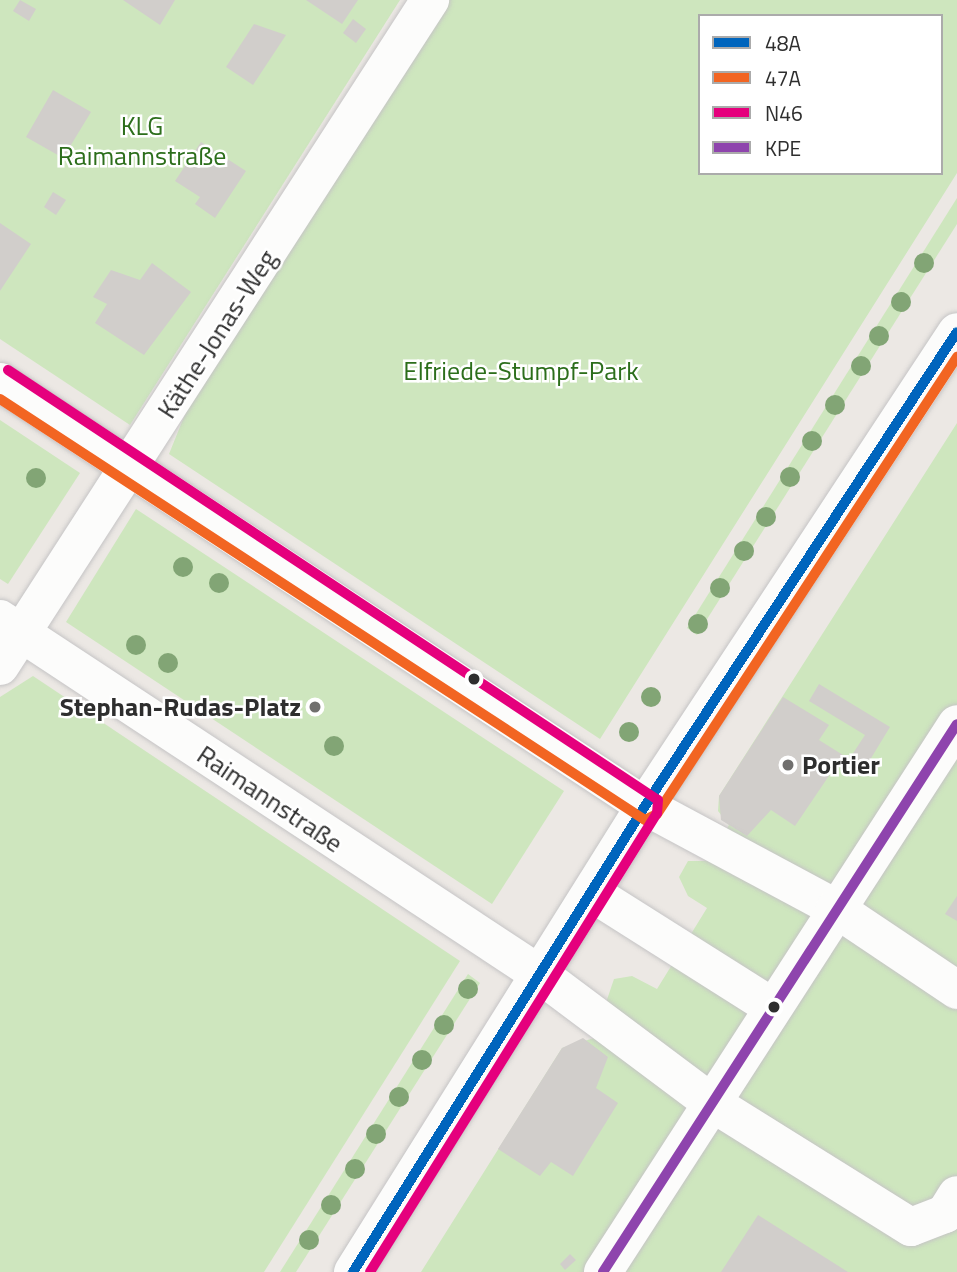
<!DOCTYPE html>
<html>
<head>
<meta charset="utf-8">
<style>
	body { margin:0 }
	#map { position:relative; width:957px; height:1272px; overflow:hidden; background:#ece8e4; font-family:"Titillium Web",sans-serif }
	div>[style] { position:absolute }
	[style*='--x'] { left:calc(var(--x)*1px); top:calc(var(--y)*1px); width:calc(var(--w)*1px); rotate:calc(var(--a)*1deg) }
	.green>* { inset:0; background:#cee6be }
	.building>* { inset:0; background:#d1cecb }
	.roads { filter:drop-shadow(0 0 2px #c5c4c5) drop-shadow(0 0 2px #c5c4c5) }
	.minor>* { height:38px; margin:-19px; padding:0 19px; transform-origin:19px; border-radius:19px; background:#fcfcfb }
	.bus-1>* { height:10px; margin:-5px; padding:0 5px; transform-origin:5px; border-radius:5px; background:#0065bd }
	.bus-2>* { height:10px; margin:-5px; padding:0 5px; transform-origin:5px; border-radius:5px; background:#f26522 }
	.bus-3>* { height:10px; margin:-5px; padding:0 5px; transform-origin:5px; border-radius:5px; background:#e5007d }
	.bus-4>* { height:10px; margin:-5px; padding:0 5px; transform-origin:5px; border-radius:5px; background:#8e44ad }
	.trees>* { width:20px; height:20px; margin:-10px; border-radius:50%; background:#82a575 }
	.dots>* { width:19px; height:19px; translate:-50% -50%; box-sizing:border-box; border:4px solid #fff; border-radius:50% }
	span { translate:-50% -50%; white-space:nowrap; text-align:center; line-height:1.15; -webkit-text-stroke:5px #fff; paint-order:stroke }
	.park-label { font-size:26px; color:#2c6e1b }
	.street-label { font-size:26px; color:#2e2e2e }
	.poi-label { font-size:26px; color:#2e2e2e; font-weight:700 }
	.right { translate:-100% -50%; text-align:right }
	.left { translate:0 -50%; text-align:left }
	.legend { position:absolute; left:698px; top:14px; width:245px; height:161px; box-sizing:border-box; background:#fff; border:2px solid #ababab; margin:0; padding:9px 12px; list-style:none; font-size:21px; color:#2e2e2e }
	.legend li { display:flex; align-items:center; gap:14px; height:35px }
	.legend b { width:35px; border:2px solid #ababab }
</style>
</head>
<body>
<div id="map">
	<div class="green">
		<i style="clip-path:polygon(0 0,400px 0,130px 425px,0 339px)"></i>
		<i style="clip-path:polygon(evenodd,443px 0,957px 0,957px 173px,600px 739px,169px 454px,192px 397px,443px 0,700px 16px,941px 16px,941px 173px,700px 173px,700px 16px)"></i>
		<i style="clip-path:polygon(957px 198px,957px 224px,697px 635px,687px 628px)"></i>
		<i style="clip-path:polygon(0 420px,80px 473px,8px 584px,0 579px)"></i>
		<i style="clip-path:polygon(957px 423px,957px 1272px,421px 1272px,562px 1048px,594px 1038px,614px 979px,632px 976px,657px 989px,707px 908px,688px 896px,679px 877px,688px 861px,707px 861px,729px 825px,718px 811px,719px 796px)"></i>
		<i style="clip-path:polygon(136px 509px,564px 791px,492px 904px,66px 622px)"></i>
		<i style="clip-path:polygon(33px 676px,460px 961px,264px 1272px,0 1272px,0 697px)"></i>
		<i style="clip-path:polygon(468px 974px,480px 983px,296px 1272px,280px 1272px)"></i>
	</div>
	<div class="building">
		<i style="clip-path:polygon(20px 0,36px 9px,29px 21px,13px 11px)"></i>
		<i style="clip-path:polygon(123px 0,175px 0,160px 25px)"></i>
		<i style="clip-path:polygon(306px 0,358px 0,342px 24px)"></i>
		<i style="clip-path:polygon(353px 19px,366px 29px,356px 43px,343px 33px)"></i>
		<i style="clip-path:polygon(254px 24px,286px 35px,253px 85px,226px 67px)"></i>
		<i style="clip-path:polygon(53px 90px,91px 112px,63px 158px,26px 137px)"></i>
		<i style="clip-path:polygon(201px 142px,246px 171px,215px 218px,195px 204px,200px 197px,175px 181px)"></i>
		<i style="clip-path:polygon(53px 192px,66px 200px,56px 215px,44px 207px)"></i>
		<i style="clip-path:polygon(0 223px,31px 244px,0 291px)"></i>
		<i style="clip-path:polygon(152px 263px,191px 292px,144px 355px,95px 323px,107px 304px,93px 297px,111px 270px,140px 280px)"></i>
		<i style="clip-path:polygon(819px 684px,890px 727px,862px 773px,846px 764px,865px 735px,809px 701px)"></i>
		<i style="clip-path:polygon(783px 697px,829px 725px,819px 740px,843px 755px,795px 826px,771px 810px,747px 836px,721px 820px,719px 796px)"></i>
		<i style="clip-path:polygon(957px 896px,957px 921px,945px 914px)"></i>
		<i style="clip-path:polygon(583px 1038px,608px 1057px,596px 1088px,618px 1103px,573px 1176px,551px 1162px,540px 1176px,498px 1149px,562px 1048px)"></i>
		<i style="clip-path:polygon(758px 1215px,848px 1272px,721px 1272px)"></i>
		<i style="clip-path:polygon(570px 1254px,576px 1260px,565px 1270px,560px 1264px)"></i>
	</div>
	<div class="roads">
		<div class="minor">
			<i style="--x:0;--y:382;--w:772;--a:33.32"></i>
			<i style="--x:645;--y:806;--w:216;--a:28.2"></i>
			<i style="--x:835;--y:908;--w:147;--a:33.9"></i>
			<i style="--x:0;--y:619;--w:649;--a:33.37"></i>
			<i style="--x:542;--y:976;--w:209;--a:36.8"></i>
			<i style="--x:709;--y:1101;--w:238;--a:32"></i>
			<i style="--x:911;--y:1227;--w:36;--a:-21"></i>
			<i style="--x:945;--y:1214;--w:22;--a:-58"></i>
			<i style="--x:0;--y:666;--w:793;--a:-57.15"></i>
			<i style="--x:592;--y:893;--w:213;--a:32.3"></i>
			<i style="--x:353;--y:1272;--w:550;--a:-57.93"></i>
			<i style="--x:645;--y:806;--w:567;--a:-56.65"></i>
			<i style="--x:603;--y:1272;--w:652;--a:-57.14"></i>
		</div>
	</div>
	<div class="bus-1">
		<i style="--x:353;--y:1272;--w:550;--a:-57.93"></i>
		<i style="--x:645;--y:806;--w:567;--a:-56.65"></i>
	</div>
	<div class="bus-2">
		<i style="--x:0;--y:399;--w:770;--a:33.13"></i>
		<i style="--x:645;--y:820;--w:13;--a:-27"></i>
		<i style="--x:657;--y:814;--w:547;--a:-56.72"></i>
	</div>
	<div class="bus-3">
		<i style="--x:8;--y:370;--w:779;--a:33.49"></i>
		<i style="--x:658;--y:800;--w:13;--a:94"></i>
		<i style="--x:657;--y:813;--w:541;--a:122.02"></i>
	</div>
	<div class="bus-4">
		<i style="--x:603;--y:1272;--w:652;--a:-57.14"></i>
	</div>
	<div class="trees">
		<i style="left:924px;top:263px"></i>
		<i style="left:901px;top:302px"></i>
		<i style="left:879px;top:336px"></i>
		<i style="left:861px;top:366px"></i>
		<i style="left:835px;top:405px"></i>
		<i style="left:812px;top:441px"></i>
		<i style="left:790px;top:477px"></i>
		<i style="left:36px;top:478px"></i>
		<i style="left:766px;top:517px"></i>
		<i style="left:744px;top:551px"></i>
		<i style="left:183px;top:567px"></i>
		<i style="left:219px;top:583px"></i>
		<i style="left:720px;top:588px"></i>
		<i style="left:698px;top:624px"></i>
		<i style="left:136px;top:645px"></i>
		<i style="left:168px;top:663px"></i>
		<i style="left:651px;top:697px"></i>
		<i style="left:629px;top:732px"></i>
		<i style="left:334px;top:746px"></i>
		<i style="left:468px;top:989px"></i>
		<i style="left:444px;top:1025px"></i>
		<i style="left:422px;top:1060px"></i>
		<i style="left:399px;top:1097px"></i>
		<i style="left:376px;top:1134px"></i>
		<i style="left:355px;top:1169px"></i>
		<i style="left:331px;top:1205px"></i>
		<i style="left:309px;top:1240px"></i>
	</div>
	<div class="dots">
		<i style="left:474px;top:679px;background:#2e2e2e"></i>
		<i style="left:315px;top:707px;background:#706f6e"></i>
		<i style="left:788px;top:765px;background:#706f6e"></i>
		<i style="left:774px;top:1007px;background:#2e2e2e"></i>
	</div>
	<div class="park-label">
		<span style="left:142px;top:141px">KLG<br>Raimannstraße</span>
		<span style="left:521px;top:371px">Elfriede-Stumpf-Park</span>
	</div>
	<div class="street-label">
		<span style="left:217px;top:334px;rotate:-57deg">Käthe-Jonas-Weg</span>
		<span style="left:270px;top:799px;rotate:34deg">Raimannstraße</span>
	</div>
	<div class="poi-label">
		<span class="right" style="left:301px;top:707px">Stephan-Rudas-Platz</span>
		<span class="left" style="left:802px;top:765px">Portier</span>
	</div>
	<ul class="legend">
	<li><b style="height:9px;background:#0065bd"></b>48A</li>
	<li><b style="height:9px;background:#f26522"></b>47A</li>
	<li><b style="height:9px;background:#e5007d"></b>N46</li>
	<li><b style="height:9px;background:#8e44ad"></b>KPE</li>
	</ul>
</div>
</body>
</html>
